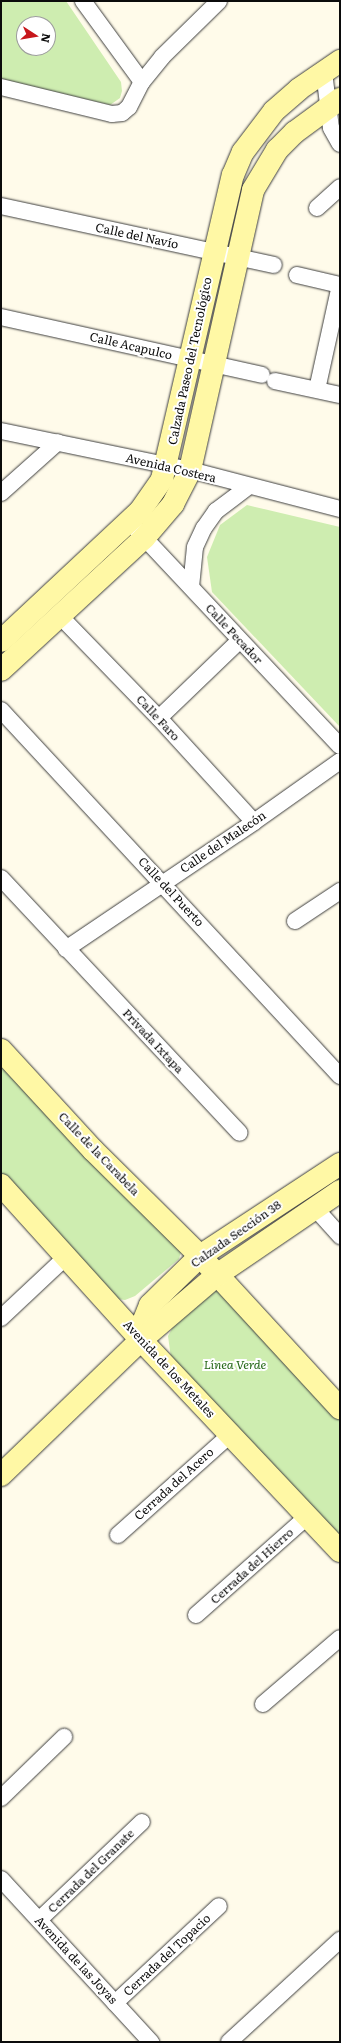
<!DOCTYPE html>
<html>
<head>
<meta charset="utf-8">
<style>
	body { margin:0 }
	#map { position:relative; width:341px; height:2043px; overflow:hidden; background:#fffbea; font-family:Literata,serif }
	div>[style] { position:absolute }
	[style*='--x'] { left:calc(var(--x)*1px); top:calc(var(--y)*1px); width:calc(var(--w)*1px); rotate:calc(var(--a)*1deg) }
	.green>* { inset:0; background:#ceedb0 }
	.roads { filter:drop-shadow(0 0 1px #3e3e3e) drop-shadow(0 0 1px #3e3e3e) }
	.street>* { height:16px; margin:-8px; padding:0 8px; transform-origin:8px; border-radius:8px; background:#fff }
	.secondary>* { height:22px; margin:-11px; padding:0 11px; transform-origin:11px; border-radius:11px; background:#fff8a5 }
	span { translate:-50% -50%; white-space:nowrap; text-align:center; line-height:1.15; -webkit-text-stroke:4px #fff; paint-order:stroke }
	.street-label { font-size:12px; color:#0b0b0b }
	.park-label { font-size:12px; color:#256817; font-style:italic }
	.frame { position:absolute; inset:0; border:2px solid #0b0b0b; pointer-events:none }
	.north { position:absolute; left:16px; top:16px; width:40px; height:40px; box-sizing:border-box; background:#fff; border:1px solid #9d9d9d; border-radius:50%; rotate:102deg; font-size:11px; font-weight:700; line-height:16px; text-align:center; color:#0b0b0b }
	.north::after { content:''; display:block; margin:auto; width:14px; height:18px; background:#c7171b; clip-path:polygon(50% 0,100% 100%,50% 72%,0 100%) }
</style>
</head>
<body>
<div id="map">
	<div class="green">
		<i style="clip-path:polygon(evenodd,1px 1px,66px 1px,121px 82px,122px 91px,120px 98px,110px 105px,1px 79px,1px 1px,24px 24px,48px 24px,48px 48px,24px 48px,24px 24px)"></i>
		<i style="clip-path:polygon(247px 505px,340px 527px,340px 727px,212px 592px,207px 557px,220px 525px)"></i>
		<i style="clip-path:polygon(1px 1059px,181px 1252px,179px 1259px,135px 1296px,125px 1300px,118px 1299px,1px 1177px)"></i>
		<i style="clip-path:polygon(217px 1282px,340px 1415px,340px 1540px,171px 1358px,168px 1336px,174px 1325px)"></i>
	</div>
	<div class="roads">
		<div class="street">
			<i style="--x:83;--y:1;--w:100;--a:53.9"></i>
			<i style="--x:324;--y:72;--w:56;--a:82.9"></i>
			<i style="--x:331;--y:128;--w:18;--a:61"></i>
			<i style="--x:1;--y:87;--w:114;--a:13.7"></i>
			<i style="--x:112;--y:114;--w:10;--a:-6"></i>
			<i style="--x:122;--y:113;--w:9;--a:-41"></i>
			<i style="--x:129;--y:107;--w:28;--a:-63"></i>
			<i style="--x:142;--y:82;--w:32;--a:-51"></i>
			<i style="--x:162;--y:57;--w:80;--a:-44.5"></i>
			<i style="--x:1;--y:206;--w:279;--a:12.2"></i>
			<i style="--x:317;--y:208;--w:31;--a:-42"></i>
			<i style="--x:297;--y:275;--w:44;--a:13.1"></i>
			<i style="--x:340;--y:285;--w:107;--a:102.4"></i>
			<i style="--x:1;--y:317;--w:267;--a:12.5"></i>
			<i style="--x:275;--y:381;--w:66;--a:12.2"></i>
			<i style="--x:1;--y:431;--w:193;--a:11.7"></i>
			<i style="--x:190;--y:470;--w:155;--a:14.6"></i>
			<i style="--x:1;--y:493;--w:76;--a:-41.8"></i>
			<i style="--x:137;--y:530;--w:296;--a:46.8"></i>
			<i style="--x:191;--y:587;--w:40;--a:-84.3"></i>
			<i style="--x:195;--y:547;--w:21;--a:-65"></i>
			<i style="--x:204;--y:528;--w:21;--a:-55"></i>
			<i style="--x:216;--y:511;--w:40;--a:-37"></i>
			<i style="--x:60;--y:616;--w:142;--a:45.9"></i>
			<i style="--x:159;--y:718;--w:141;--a:47.6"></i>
			<i style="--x:1;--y:710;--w:499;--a:47.2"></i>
			<i style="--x:159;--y:718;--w:111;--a:-43.9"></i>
			<i style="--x:1;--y:878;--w:349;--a:46.9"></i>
			<i style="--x:295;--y:921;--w:54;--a:-33.7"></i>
			<i style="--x:66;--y:949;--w:227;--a:-34"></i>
			<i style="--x:254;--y:822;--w:105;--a:-35.3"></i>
			<i style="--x:315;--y:1208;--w:38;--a:48"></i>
			<i style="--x:1;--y:1318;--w:91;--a:-43.2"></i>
			<i style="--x:118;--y:1535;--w:152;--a:-41.8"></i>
			<i style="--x:196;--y:1615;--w:149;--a:-41.5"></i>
			<i style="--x:263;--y:1704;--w:101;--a:-40.6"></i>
			<i style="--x:1;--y:1798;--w:88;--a:-44.1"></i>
			<i style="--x:1;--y:1879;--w:222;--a:47.4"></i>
			<i style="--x:39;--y:1920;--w:142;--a:-43.6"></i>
			<i style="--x:115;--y:2003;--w:142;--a:-43"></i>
			<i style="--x:229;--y:2042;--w:151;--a:-42.6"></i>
		</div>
		<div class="secondary">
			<i style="--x:1;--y:641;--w:190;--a:-43.1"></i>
			<i style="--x:140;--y:511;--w:39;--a:-55"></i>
			<i style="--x:162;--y:479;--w:312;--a:-76.9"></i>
			<i style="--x:233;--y:175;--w:25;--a:-67"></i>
			<i style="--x:243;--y:152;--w:51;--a:-52.9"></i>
			<i style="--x:274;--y:111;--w:33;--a:-41"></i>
			<i style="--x:299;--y:89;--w:50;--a:-34.3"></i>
			<i style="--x:1;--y:670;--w:195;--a:-42.7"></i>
			<i style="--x:144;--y:538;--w:45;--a:-49.5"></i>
			<i style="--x:173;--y:504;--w:38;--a:-63"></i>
			<i style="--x:190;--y:470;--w:287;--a:-77.3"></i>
			<i style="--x:253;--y:190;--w:47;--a:-59"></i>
			<i style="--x:277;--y:150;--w:25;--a:-45"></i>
			<i style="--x:295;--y:132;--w:56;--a:-36.3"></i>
			<i style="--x:1;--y:1050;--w:136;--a:47.4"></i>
			<i style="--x:93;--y:1150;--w:151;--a:44.7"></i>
			<i style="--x:200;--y:1256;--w:207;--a:47.4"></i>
			<i style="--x:1;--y:1185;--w:209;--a:47.9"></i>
			<i style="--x:141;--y:1340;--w:290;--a:46.7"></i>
			<i style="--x:141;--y:1340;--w:20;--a:-81"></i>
			<i style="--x:144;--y:1320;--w:16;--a:-68"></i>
			<i style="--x:150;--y:1305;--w:70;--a:-44.4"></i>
			<i style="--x:200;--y:1256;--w:168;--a:-33.3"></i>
			<i style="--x:1;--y:1475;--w:194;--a:-44"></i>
			<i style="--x:141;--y:1340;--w:100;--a:-40.5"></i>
			<i style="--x:217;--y:1275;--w:149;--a:-34.3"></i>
		</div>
	</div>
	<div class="street-label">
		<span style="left:137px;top:236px;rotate:12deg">Calle del Navío</span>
		<span style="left:131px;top:346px;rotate:13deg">Calle Acapulco</span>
		<span style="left:190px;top:361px;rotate:-78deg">Calzada Paseo del Tecnológico</span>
		<span style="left:171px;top:468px;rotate:13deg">Avenida Costera</span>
		<span style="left:234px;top:634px;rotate:47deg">Calle Pecador</span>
		<span style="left:158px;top:718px;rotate:47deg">Calle Faro</span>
		<span style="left:223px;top:842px;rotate:-34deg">Calle del Malecón</span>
		<span style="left:171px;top:892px;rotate:47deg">Calle del Puerto</span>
		<span style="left:153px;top:1041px;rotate:47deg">Privada Ixtapa</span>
		<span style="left:99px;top:1154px;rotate:46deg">Calle de la Carabela</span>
		<span style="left:236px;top:1234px;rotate:-35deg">Calzada Sección 38</span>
		<span style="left:169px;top:1369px;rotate:47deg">Avenida de los Metales</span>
		<span style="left:174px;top:1484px;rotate:-42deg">Cerrada del Acero</span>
		<span style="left:252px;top:1566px;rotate:-42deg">Cerrada del Hierro</span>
		<span style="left:91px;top:1871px;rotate:-44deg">Cerrada del Granate</span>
		<span style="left:167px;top:1955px;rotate:-43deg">Cerrada del Topacio</span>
		<span style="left:76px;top:1960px;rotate:47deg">Avenida de las Joyas</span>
	</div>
	<div class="park-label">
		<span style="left:235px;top:1365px">Línea Verde</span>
	</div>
	<div class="frame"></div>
	<div class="north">N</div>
</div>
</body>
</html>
